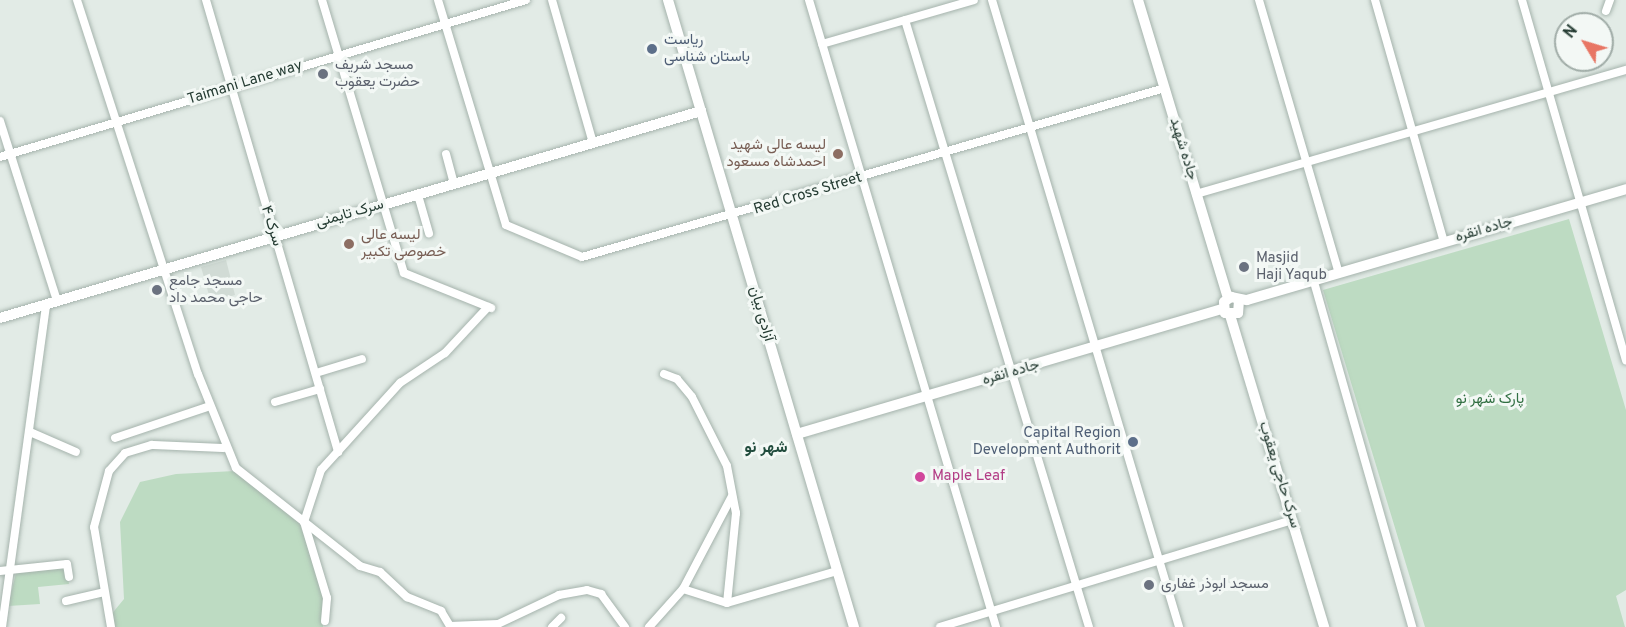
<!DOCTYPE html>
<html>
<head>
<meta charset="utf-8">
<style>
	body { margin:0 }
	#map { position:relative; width:1626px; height:627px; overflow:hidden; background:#e2ebe6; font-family:Overpass,Vazirmatn,sans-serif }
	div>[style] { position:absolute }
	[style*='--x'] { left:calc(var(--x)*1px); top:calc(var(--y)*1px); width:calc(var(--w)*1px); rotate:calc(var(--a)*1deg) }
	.built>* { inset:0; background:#d1dbd5 }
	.green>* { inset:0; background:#bddbc2 }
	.roads { filter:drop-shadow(0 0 2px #a5b3ac) drop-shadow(0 0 2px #a5b3ac) }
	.street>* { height:8px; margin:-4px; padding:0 4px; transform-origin:4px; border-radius:4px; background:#fff }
	.secondary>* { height:10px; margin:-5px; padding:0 5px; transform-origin:5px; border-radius:5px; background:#fff }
	.dots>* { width:16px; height:16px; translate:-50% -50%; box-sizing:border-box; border:3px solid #f3f8f5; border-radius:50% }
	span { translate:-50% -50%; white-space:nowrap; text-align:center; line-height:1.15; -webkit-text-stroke:6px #f3f8f5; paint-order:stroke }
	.service-label { font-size:15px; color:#4e5e75 }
	.left { translate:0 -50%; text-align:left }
	.right { translate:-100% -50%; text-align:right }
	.worship-label { font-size:15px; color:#5b616d }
	.street-label { font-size:15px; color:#243b32 }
	.education-label { font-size:15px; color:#785e54 }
	.park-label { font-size:15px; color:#316f42 }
	.hotel-label { font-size:15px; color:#b23c85 }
	.neighbourhood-label { font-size:16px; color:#214c3d; font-weight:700 }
	.north { position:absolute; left:1554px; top:12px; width:60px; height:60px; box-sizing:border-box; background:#f3f8f5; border:2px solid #a0aca7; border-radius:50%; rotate:308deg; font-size:16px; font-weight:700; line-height:24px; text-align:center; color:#243b32 }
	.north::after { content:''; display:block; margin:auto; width:21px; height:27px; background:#e87664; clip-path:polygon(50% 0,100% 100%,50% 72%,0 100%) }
</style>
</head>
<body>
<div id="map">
	<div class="built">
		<i style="clip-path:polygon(226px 260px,235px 295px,211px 302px,201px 267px)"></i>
	</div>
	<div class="green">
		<i style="clip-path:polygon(1569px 219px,1626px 410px,1626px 590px,1616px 596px,1625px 627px,1425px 627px,1323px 290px)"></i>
		<i style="clip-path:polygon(235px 471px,300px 524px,323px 593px,323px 627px,112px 627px,110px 616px,124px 599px,120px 522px,140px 482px,176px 474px)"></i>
		<i style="clip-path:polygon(66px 567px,69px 584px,38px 587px,40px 604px,8px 606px,16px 573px)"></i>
	</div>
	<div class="roads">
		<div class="street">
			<i style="--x:77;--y:0;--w:393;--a:72.1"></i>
			<i style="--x:198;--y:374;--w:101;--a:68"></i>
			<i style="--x:236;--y:468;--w:158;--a:38.3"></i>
			<i style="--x:360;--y:566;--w:21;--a:17"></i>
			<i style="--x:380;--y:572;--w:37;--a:43"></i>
			<i style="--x:407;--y:597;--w:37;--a:22"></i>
			<i style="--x:441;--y:611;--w:17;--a:59"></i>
			<i style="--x:450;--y:626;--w:48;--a:-2.4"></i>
			<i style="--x:498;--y:624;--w:68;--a:-25.4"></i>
			<i style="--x:559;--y:595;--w:28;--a:-10"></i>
			<i style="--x:587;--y:590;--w:15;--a:16"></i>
			<i style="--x:601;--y:594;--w:41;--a:54"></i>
			<i style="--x:206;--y:0;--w:471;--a:73.7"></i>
			<i style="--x:322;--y:0;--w:285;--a:73.3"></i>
			<i style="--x:404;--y:273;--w:94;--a:21.9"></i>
			<i style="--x:438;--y:0;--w:235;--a:73.2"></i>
			<i style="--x:506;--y:225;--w:82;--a:22.8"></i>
			<i style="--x:582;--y:257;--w:607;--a:-16.17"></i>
			<i style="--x:552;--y:0;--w:149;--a:74"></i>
			<i style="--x:809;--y:0;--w:654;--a:73.39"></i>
			<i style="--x:992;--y:0;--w:654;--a:73.39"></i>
			<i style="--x:1259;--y:0;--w:284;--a:73.7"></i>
			<i style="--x:1375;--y:0;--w:252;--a:74.1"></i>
			<i style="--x:1522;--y:0;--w:375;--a:73.9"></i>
			<i style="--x:1606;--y:11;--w:12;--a:-70"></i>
			<i style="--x:905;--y:20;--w:634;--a:73.14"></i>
			<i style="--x:822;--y:44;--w:158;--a:-16.1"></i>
			<i style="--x:0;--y:121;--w:189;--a:72.4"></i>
			<i style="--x:446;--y:154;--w:31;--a:75"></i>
			<i style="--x:0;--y:157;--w:549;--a:-16.62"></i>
			<i style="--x:1196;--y:194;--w:448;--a:-16.1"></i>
			<i style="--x:418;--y:195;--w:40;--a:74"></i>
			<i style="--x:1314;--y:282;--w:359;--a:74.1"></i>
			<i style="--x:316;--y:373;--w:48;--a:-16.9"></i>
			<i style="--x:664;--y:374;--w:14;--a:21"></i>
			<i style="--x:677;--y:379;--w:23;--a:50"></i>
			<i style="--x:692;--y:397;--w:77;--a:63.1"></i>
			<i style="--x:727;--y:466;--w:48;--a:79.2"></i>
			<i style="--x:736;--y:513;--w:90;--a:95.7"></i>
			<i style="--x:727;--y:603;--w:115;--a:-16.2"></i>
			<i style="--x:275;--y:402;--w:47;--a:-16.1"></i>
			<i style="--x:30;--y:432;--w:50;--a:23.5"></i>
			<i style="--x:115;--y:438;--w:100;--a:-18.6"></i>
			<i style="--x:0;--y:571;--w:67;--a:-6"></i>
			<i style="--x:67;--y:564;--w:13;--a:81"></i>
			<i style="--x:683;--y:589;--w:46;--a:17.7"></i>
			<i style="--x:66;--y:601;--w:39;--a:-13"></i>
			<i style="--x:325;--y:621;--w:23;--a:-85"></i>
			<i style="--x:327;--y:598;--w:79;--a:-106.8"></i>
			<i style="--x:304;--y:522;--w:55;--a:-71.9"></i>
			<i style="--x:321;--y:470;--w:118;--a:-47.8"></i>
			<i style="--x:400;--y:383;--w:54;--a:-33.7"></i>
			<i style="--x:445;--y:353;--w:63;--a:-46.9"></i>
			<i style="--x:2;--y:627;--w:325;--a:-82.2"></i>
			<i style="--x:111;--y:627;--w:101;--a:-99.6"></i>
			<i style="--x:94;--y:527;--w:58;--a:-75"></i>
			<i style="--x:109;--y:471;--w:24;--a:-48"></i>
			<i style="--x:125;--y:453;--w:28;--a:-17"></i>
			<i style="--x:152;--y:445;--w:72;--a:2.4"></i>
			<i style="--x:552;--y:627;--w:13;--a:-45"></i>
			<i style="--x:649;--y:627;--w:51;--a:-48.2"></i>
			<i style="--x:683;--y:589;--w:105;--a:-62.2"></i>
			<i style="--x:940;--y:627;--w:368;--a:-16.9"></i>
		</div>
		<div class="secondary">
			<i style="--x:668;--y:0;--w:654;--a:73.48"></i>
			<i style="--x:1138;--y:0;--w:311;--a:73.2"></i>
			<i style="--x:1239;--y:300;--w:13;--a:94"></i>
			<i style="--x:1238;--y:313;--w:13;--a:180"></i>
			<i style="--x:1225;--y:313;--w:11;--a:-95"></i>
			<i style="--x:1224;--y:302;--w:9;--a:-36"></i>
			<i style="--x:1231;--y:297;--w:16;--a:11"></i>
			<i style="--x:1247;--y:300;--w:395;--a:-16.3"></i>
			<i style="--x:1230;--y:315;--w:326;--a:73.2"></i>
			<i style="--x:0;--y:318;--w:731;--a:-16.45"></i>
			<i style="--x:797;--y:434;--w:444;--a:-16.4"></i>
		</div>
	</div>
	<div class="dots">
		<i style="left:652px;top:49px;background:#5c6f8a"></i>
		<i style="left:323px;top:74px;background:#6b7280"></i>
		<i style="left:838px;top:154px;background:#8d6e63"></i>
		<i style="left:349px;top:244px;background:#8d6e63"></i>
		<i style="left:1244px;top:267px;background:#6b7280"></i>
		<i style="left:157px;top:290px;background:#6b7280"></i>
		<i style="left:1133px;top:442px;background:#5c6f8a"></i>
		<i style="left:920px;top:477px;background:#d1479c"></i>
		<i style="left:1149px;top:585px;background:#6b7280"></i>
	</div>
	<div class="service-label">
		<span class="left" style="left:664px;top:49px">ریاست<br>باستان شناسی</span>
		<span class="right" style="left:1121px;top:442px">Capital Region<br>Development Authorit</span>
	</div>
	<div class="worship-label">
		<span class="left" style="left:335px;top:74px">مسجد شریف<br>حضرت یعقوب</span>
		<span class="left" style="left:1256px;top:267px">Masjid<br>Haji Yaqub</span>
		<span class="left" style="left:169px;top:290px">مسجد جامع<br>حاجی محمد داد</span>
		<span class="left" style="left:1161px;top:585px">مسجد ابوذر غفاری</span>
	</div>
	<div class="street-label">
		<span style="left:245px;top:83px;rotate:-17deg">Taimani Lane way</span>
		<span style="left:1183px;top:149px;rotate:73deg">جاده شهید</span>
		<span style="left:808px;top:194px;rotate:-17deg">Red Cross Street</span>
		<span style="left:350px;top:214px;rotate:-16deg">سرک تایمنی</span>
		<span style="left:271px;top:226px;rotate:73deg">سرک ۴</span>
		<span style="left:1484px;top:230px;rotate:-16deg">جاده انقره</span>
		<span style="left:761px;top:314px;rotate:74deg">آزادی بیان</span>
		<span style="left:1011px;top:373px;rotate:-16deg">جاده انقره</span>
		<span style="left:1279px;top:475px;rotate:73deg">سرک حاجی یعقوب</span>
	</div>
	<div class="education-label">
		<span class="right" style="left:826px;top:154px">لیسه عالی شهید<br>احمدشاه مسعود</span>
		<span class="left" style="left:361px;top:244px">لیسه عالی<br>خصوصی تکبیر</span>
	</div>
	<div class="park-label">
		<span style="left:1490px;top:400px">پارک شهر نو</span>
	</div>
	<div class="hotel-label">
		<span class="left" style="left:932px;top:477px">Maple Leaf</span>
	</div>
	<div class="neighbourhood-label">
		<span style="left:766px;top:448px">شهر نو</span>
	</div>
	<div class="north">N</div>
</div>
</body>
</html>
